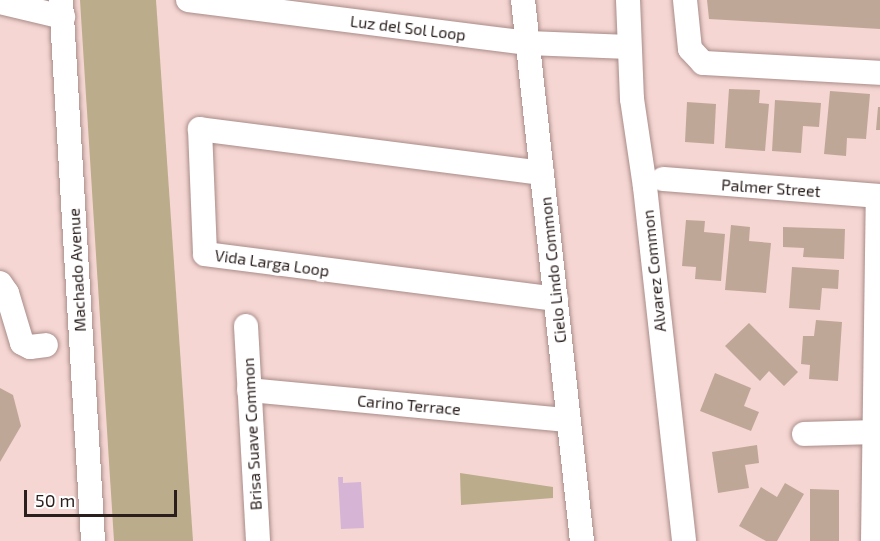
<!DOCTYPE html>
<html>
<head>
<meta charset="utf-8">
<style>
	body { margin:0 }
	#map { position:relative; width:880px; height:541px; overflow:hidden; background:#f5d6d2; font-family:"Exo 2",sans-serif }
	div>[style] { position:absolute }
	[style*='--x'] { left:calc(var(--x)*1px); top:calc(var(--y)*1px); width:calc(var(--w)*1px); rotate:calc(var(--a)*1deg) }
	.green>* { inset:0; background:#bbac8b }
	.water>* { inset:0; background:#d5b4d6 }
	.building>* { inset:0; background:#bfa798 }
	.roads { filter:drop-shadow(0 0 2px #a98c89) drop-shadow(0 0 2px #a98c89) }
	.minor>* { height:24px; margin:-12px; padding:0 12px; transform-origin:12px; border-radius:12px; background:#fff }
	span { translate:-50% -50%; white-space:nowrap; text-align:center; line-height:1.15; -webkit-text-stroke:6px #fff; paint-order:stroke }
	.street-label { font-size:16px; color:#2a1f1d }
	.scale { position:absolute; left:24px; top:490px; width:153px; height:27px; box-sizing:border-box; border:3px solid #2a1f1d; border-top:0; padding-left:8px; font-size:18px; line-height:21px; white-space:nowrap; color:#2a1f1d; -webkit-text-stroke:4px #fff; paint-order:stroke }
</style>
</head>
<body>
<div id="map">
	<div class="green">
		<i style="clip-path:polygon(80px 0,156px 0,193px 541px,114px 541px)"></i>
		<i style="clip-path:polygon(460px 473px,553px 487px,553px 498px,461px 505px)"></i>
	</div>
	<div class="water">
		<i style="clip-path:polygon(338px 477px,343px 477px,343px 483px,361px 482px,364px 528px,341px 529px)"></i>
	</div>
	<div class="building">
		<i style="clip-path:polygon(707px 0,880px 0,880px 29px,709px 19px)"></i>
		<i style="clip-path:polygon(729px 89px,760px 90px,759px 103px,769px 104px,765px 151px,725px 148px)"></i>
		<i style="clip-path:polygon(830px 91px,870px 94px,866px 139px,847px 138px,846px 156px,824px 154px)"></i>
		<i style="clip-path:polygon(775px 100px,821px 103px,819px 127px,803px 126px,801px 153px,772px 151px)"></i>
		<i style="clip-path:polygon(687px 102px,716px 104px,714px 144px,685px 142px)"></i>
		<i style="clip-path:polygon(878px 107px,880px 107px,880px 130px,876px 130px)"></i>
		<i style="clip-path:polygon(686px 220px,705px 221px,704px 232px,725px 234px,721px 281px,695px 279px,696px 267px,682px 266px)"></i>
		<i style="clip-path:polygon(731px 225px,750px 227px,749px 241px,771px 243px,766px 293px,725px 290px)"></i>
		<i style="clip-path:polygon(783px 227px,845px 229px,844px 259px,803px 257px,804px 248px,783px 247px)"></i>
		<i style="clip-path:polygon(792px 267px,839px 270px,838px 289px,822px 288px,820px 310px,789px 308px)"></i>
		<i style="clip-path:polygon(816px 320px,842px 322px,838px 381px,809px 379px,810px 365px,801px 364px,803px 336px,814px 336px)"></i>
		<i style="clip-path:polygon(749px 323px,798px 372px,784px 386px,769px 371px,760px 381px,725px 346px)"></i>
		<i style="clip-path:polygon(715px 373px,751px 388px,744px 406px,759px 412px,751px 431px,700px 411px)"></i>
		<i style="clip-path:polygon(0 388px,13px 395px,21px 426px,0 462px)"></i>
		<i style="clip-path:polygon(757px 445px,759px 463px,745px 465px,749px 488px,718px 493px,712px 452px)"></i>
		<i style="clip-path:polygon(785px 483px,804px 494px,777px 541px,766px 541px,739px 526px,761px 487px,777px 497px)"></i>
		<i style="clip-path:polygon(810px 489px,839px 490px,839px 541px,810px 541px)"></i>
	</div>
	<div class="roads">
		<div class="minor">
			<i style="--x:61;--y:0;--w:542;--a:86.61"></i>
			<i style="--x:188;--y:0;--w:343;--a:7.2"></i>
			<i style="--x:528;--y:43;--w:101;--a:2.3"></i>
			<i style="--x:523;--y:0;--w:544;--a:83.78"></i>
			<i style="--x:628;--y:0;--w:99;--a:87.7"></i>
			<i style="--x:632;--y:99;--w:89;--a:81.6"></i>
			<i style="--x:645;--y:187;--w:356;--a:83.7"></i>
			<i style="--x:685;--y:0;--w:49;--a:84.2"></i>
			<i style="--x:690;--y:49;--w:19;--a:47"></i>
			<i style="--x:703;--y:63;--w:177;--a:3.2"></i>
			<i style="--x:0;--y:2;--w:65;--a:13.4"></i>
			<i style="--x:542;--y:173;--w:345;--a:-172.7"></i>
			<i style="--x:200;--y:129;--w:125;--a:87.7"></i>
			<i style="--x:205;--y:254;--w:354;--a:7.3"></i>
			<i style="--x:663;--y:179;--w:218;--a:4.5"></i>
			<i style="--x:0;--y:283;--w:12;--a:55"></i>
			<i style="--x:7;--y:293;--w:52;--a:73.3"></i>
			<i style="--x:22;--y:343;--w:9;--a:27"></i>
			<i style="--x:30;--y:347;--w:16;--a:-7"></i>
			<i style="--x:246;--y:326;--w:215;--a:86.8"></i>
			<i style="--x:249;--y:390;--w:321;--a:5.4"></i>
			<i style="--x:804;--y:434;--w:71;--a:-1.6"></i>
			<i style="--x:873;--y:541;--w:345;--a:-89.2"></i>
		</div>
	</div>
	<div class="street-label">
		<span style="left:408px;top:28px;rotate:7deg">Luz del Sol Loop</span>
		<span style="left:771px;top:188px;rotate:4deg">Palmer Street</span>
		<span style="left:272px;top:263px;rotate:8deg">Vida Larga Loop</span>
		<span style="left:77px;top:270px;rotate:-93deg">Machado Avenue</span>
		<span style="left:553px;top:270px;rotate:-96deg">Cielo Lindo Common</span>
		<span style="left:654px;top:271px;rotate:-96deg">Alvarez Common</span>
		<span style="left:409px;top:405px;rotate:5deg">Carino Terrace</span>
		<span style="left:252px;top:434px;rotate:-93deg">Brisa Suave Common</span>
	</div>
	<div class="scale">50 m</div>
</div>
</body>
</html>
